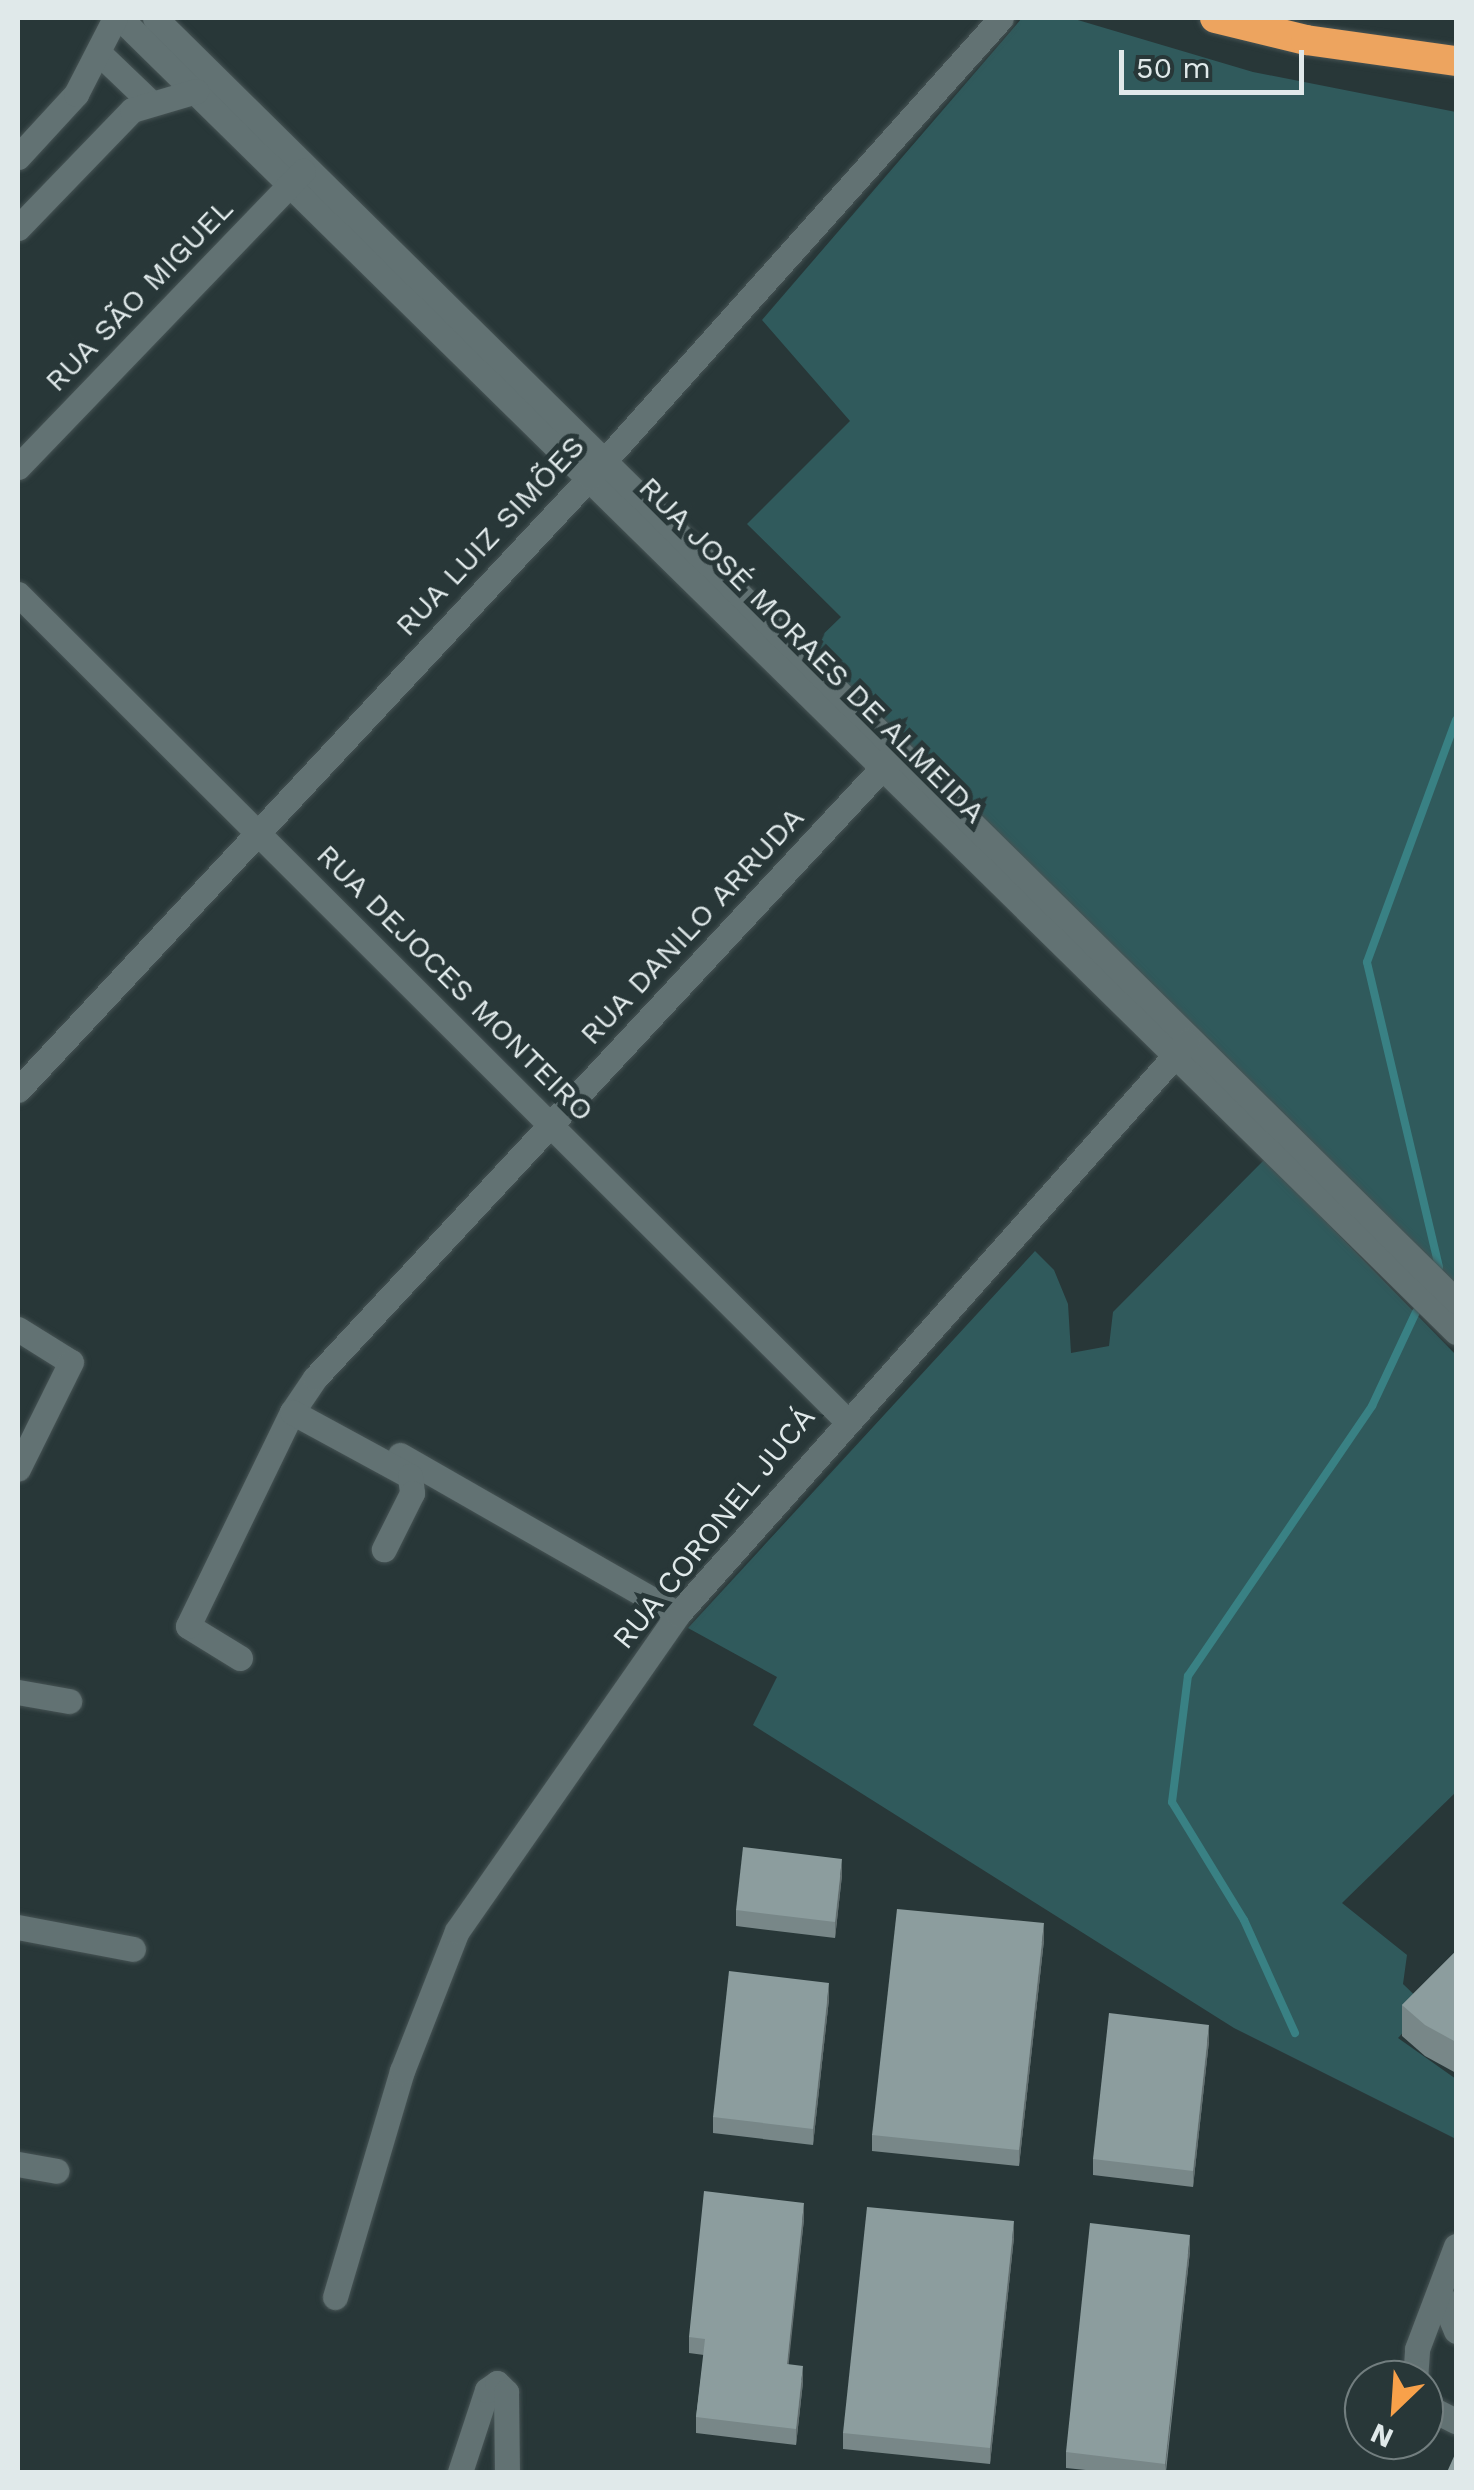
<!DOCTYPE html>
<html>
<head>
<meta charset="utf-8">
<style>
	body { margin:0 }
	#map { position:relative; width:1474px; height:2490px; overflow:hidden; background:#283738; font-family:"Work Sans",sans-serif }
	div>[style] { position:absolute }
	[style*='--x'] { left:calc(var(--x)*1px); top:calc(var(--y)*1px); width:calc(var(--w)*1px); rotate:calc(var(--a)*1deg) }
	.green>* { inset:0; background:#305a5c }
	.stream>* { height:8px; margin:-4px; padding:0 4px; transform-origin:4px; border-radius:4px; background:#398184 }
	.roads { filter:drop-shadow(0 0 2px #465354) drop-shadow(0 0 2px #465354) }
	.minor>* { height:25px; margin:-12.5px; padding:0 12.5px; transform-origin:12.5px; border-radius:12.5px; background:#627273 }
	.highway>* { height:30px; margin:-15px; padding:0 15px; transform-origin:15px; border-radius:15px; background:#eda45f }
	.wall>* { inset:0; background:#788788 }
	.shaded-wall>* { inset:0; background:#626e6f }
	.building>* { inset:0; background:#8c9d9e }
	span { translate:-50% -50%; white-space:nowrap; text-align:center; line-height:1.15; -webkit-text-stroke:10px #283738; paint-order:stroke }
	.street-label { font-size:30px; color:#e0e9ea }
	.frame { position:absolute; inset:0; border:20px solid #e0e9ea; pointer-events:none }
	.north { position:absolute; left:1344px; top:2360px; width:100px; height:100px; box-sizing:border-box; background:#283738; border:2px solid #727e7f; border-radius:50%; rotate:205deg; font-size:28px; font-weight:700; line-height:40px; text-align:center; color:#e0e9ea }
	.north::after { content:''; display:block; margin:auto; width:35px; height:45px; background:#f8a14a; clip-path:polygon(50% 0,100% 100%,50% 72%,0 100%) }
	.scale { position:absolute; left:1119px; top:50px; width:185px; height:45px; box-sizing:border-box; border:5px solid #e0e9ea; border-top:0; padding-left:12px; font-size:30px; line-height:35px; white-space:nowrap; color:#e0e9ea; -webkit-text-stroke:8px #283738; paint-order:stroke }
</style>
</head>
<body>
<div id="map">
	<div class="green">
		<i style="clip-path:polygon(1022px 18px,1071px 18px,1253px 72px,1456px 112px,1456px 1294px,809px 648px,841px 617px,747px 524px,850px 421px,762px 320px)"></i>
		<i style="clip-path:polygon(1265px 1159px,1456px 1355px,1456px 1792px,1342px 1903px,1407px 1955px,1403px 1984px,1427px 2007px,1398px 2038px,1456px 2079px,1456px 2139px,1234px 2028px,753px 1725px,777px 1677px,688px 1628px,1035px 1251px,1054px 1270px,1068px 1304px,1071px 1353px,1109px 1346px,1113px 1312px)"></i>
	</div>
	<div class="stream">
		<i style="--x:1439;--y:1267;--w:313;--a:-103.3"></i>
		<i style="--x:1367;--y:962;--w:258;--a:-69.8"></i>
		<i style="--x:1295;--y:2033;--w:124;--a:-114.3"></i>
		<i style="--x:1244;--y:1920;--w:138;--a:-121.4"></i>
		<i style="--x:1172;--y:1802;--w:127;--a:-82.8"></i>
		<i style="--x:1188;--y:1676;--w:327;--a:-55.7"></i>
		<i style="--x:1372;--y:1406;--w:104;--a:-64.9"></i>
	</div>
	<div class="roads">
		<div class="minor">
			<i style="--x:120;--y:18;--w:1874;--a:44.52"></i>
			<i style="--x:155;--y:18;--w:1827;--a:44.6"></i>
			<i style="--x:99;--y:53;--w:68;--a:43.8"></i>
			<i style="--x:18;--y:157;--w:86;--a:-47.4"></i>
			<i style="--x:76;--y:94;--w:85;--a:-62.8"></i>
			<i style="--x:18;--y:228;--w:164;--a:-46"></i>
			<i style="--x:132;--y:110;--w:67;--a:-16.5"></i>
			<i style="--x:18;--y:467;--w:411;--a:-46.1"></i>
			<i style="--x:18;--y:594;--w:1168;--a:44.93"></i>
			<i style="--x:18;--y:1090;--w:838;--a:-46.98"></i>
			<i style="--x:590;--y:477;--w:616;--a:-48.16"></i>
			<i style="--x:18;--y:1329;--w:62;--a:31.9"></i>
			<i style="--x:71;--y:1362;--w:119;--a:116.4"></i>
			<i style="--x:292;--y:1412;--w:41;--a:-55.9"></i>
			<i style="--x:315;--y:1378;--w:852;--a:-47.09"></i>
			<i style="--x:400;--y:1455;--w:320;--a:29.8"></i>
			<i style="--x:240;--y:1658;--w:61;--a:-148.4"></i>
			<i style="--x:188;--y:1626;--w:238;--a:-64.1"></i>
			<i style="--x:292;--y:1412;--w:134;--a:28.5"></i>
			<i style="--x:410;--y:1476;--w:17;--a:83"></i>
			<i style="--x:412;--y:1493;--w:63;--a:116.6"></i>
			<i style="--x:18;--y:1692;--w:52;--a:10"></i>
			<i style="--x:18;--y:1927;--w:117;--a:10.8"></i>
			<i style="--x:18;--y:2164;--w:39;--a:10"></i>
			<i style="--x:1440;--y:2292;--w:42;--a:67.7"></i>
			<i style="--x:335;--y:2297;--w:236;--a:-73.5"></i>
			<i style="--x:402;--y:2071;--w:150;--a:-68.6"></i>
			<i style="--x:457;--y:1931;--w:386;--a:-55.1"></i>
			<i style="--x:678;--y:1614;--w:766;--a:-48.34"></i>
			<i style="--x:1415;--y:2380;--w:31;--a:-86"></i>
			<i style="--x:1417;--y:2349;--w:110;--a:-69.3"></i>
			<i style="--x:1424;--y:2405;--w:36;--a:27"></i>
			<i style="--x:460;--y:2472;--w:86;--a:-71.8"></i>
			<i style="--x:487;--y:2390;--w:12;--a:-35"></i>
			<i style="--x:497;--y:2383;--w:13;--a:45"></i>
			<i style="--x:506;--y:2392;--w:80;--a:89.3"></i>
		</div>
		<div class="highway">
			<i style="--x:1215;--y:18;--w:94;--a:13.6"></i>
			<i style="--x:1306;--y:40;--w:151;--a:8"></i>
		</div>
	</div>
	<div class="wall">
		<i style="clip-path:polygon(842px 1875px,835px 1938px,736px 1926px,736px 1910px)"></i>
		<i style="clip-path:polygon(1044px 1940px,1019px 2166px,872px 2151px,872px 2135px)"></i>
		<i style="clip-path:polygon(1456px 1951px,1456px 2073px,1425px 2056px,1402px 2036px,1402px 2005px)"></i>
		<i style="clip-path:polygon(829px 1999px,813px 2145px,713px 2133px,713px 2117px)"></i>
		<i style="clip-path:polygon(1209px 2041px,1193px 2187px,1093px 2175px,1093px 2159px)"></i>
		<i style="clip-path:polygon(804px 2219px,788px 2364px,803px 2382px,796px 2445px,696px 2433px,696px 2417px,704px 2355px,689px 2353px,689px 2337px)"></i>
		<i style="clip-path:polygon(1014px 2237px,990px 2464px,843px 2449px,843px 2433px)"></i>
		<i style="clip-path:polygon(1190px 2251px,1166px 2472px,1105px 2472px,1066px 2468px,1066px 2452px)"></i>
	</div>
	<div class="shaded-wall">
		<i style="clip-path:polygon(842px 1859px,842px 1875px,835px 1938px,835px 1922px)"></i>
		<i style="clip-path:polygon(1044px 1923px,1044px 1940px,1019px 2166px,1019px 2150px)"></i>
		<i style="clip-path:polygon(829px 1983px,829px 1999px,813px 2145px,813px 2129px)"></i>
		<i style="clip-path:polygon(1209px 2025px,1209px 2041px,1193px 2187px,1193px 2171px)"></i>
		<i style="clip-path:polygon(804px 2203px,804px 2219px,787px 2380px,787px 2364px)"></i>
		<i style="clip-path:polygon(1014px 2221px,1014px 2237px,990px 2464px,990px 2448px)"></i>
		<i style="clip-path:polygon(1190px 2235px,1190px 2251px,1165px 2472px,1165px 2464px)"></i>
		<i style="clip-path:polygon(803px 2366px,803px 2382px,796px 2445px,796px 2429px)"></i>
	</div>
	<div class="building">
		<i style="clip-path:polygon(743px 1847px,842px 1859px,835px 1922px,736px 1910px)"></i>
		<i style="clip-path:polygon(897px 1909px,1044px 1923px,1019px 2150px,872px 2135px)"></i>
		<i style="clip-path:polygon(1456px 1951px,1456px 2042px,1425px 2025px,1402px 2005px)"></i>
		<i style="clip-path:polygon(729px 1971px,829px 1983px,813px 2129px,713px 2117px)"></i>
		<i style="clip-path:polygon(1109px 2013px,1209px 2025px,1193px 2171px,1093px 2159px)"></i>
		<i style="clip-path:polygon(704px 2191px,804px 2203px,787px 2364px,803px 2366px,796px 2429px,696px 2417px,705px 2339px,689px 2337px)"></i>
		<i style="clip-path:polygon(867px 2207px,1014px 2221px,990px 2448px,843px 2433px)"></i>
		<i style="clip-path:polygon(1090px 2223px,1190px 2235px,1165px 2464px,1066px 2452px)"></i>
		<i style="clip-path:polygon(1456px 2452px,1456px 2472px,1447px 2472px)"></i>
	</div>
	<div class="street-label">
		<span style="left:139px;top:295px;rotate:-46deg">RUA SÃO MIGUEL</span>
		<span style="left:490px;top:536px;rotate:-47deg">RUA LUIZ SIMÕES</span>
		<span style="left:812px;top:650px;rotate:45deg">RUA JOSÉ MORAES DE ALMEIDA</span>
		<span style="left:692px;top:926px;rotate:-47deg">RUA DANILO ARRUDA</span>
		<span style="left:455px;top:983px;rotate:45deg">RUA DEJOCES MONTEIRO</span>
		<span style="left:714px;top:1528px;rotate:-51deg">RUA CORONEL JUCÁ</span>
	</div>
	<div class="frame"></div>
	<div class="north">N</div>
	<div class="scale">50 m</div>
</div>
</body>
</html>
